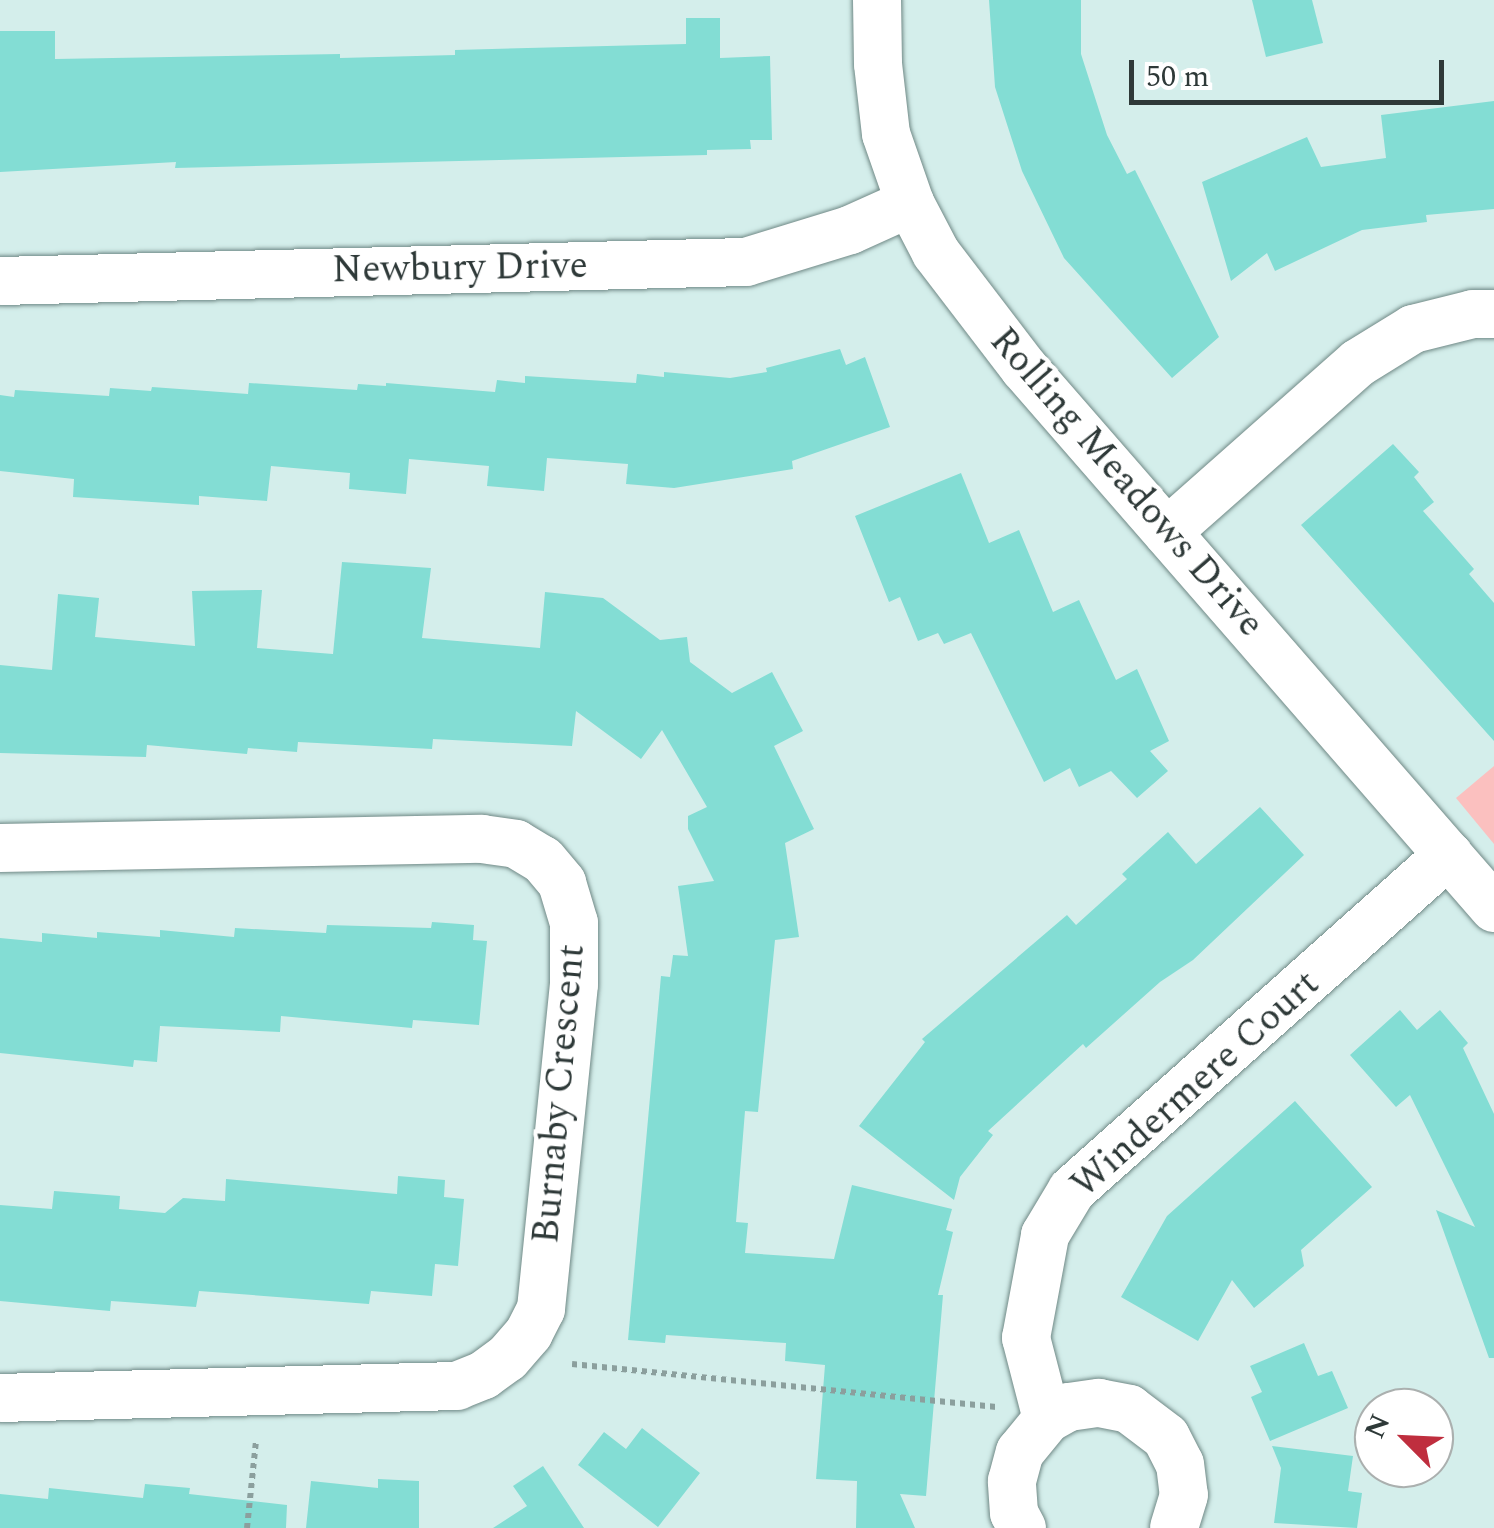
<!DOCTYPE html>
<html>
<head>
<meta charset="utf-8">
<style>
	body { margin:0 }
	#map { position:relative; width:1494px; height:1528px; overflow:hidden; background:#d4eeeb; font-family:Spectral,serif }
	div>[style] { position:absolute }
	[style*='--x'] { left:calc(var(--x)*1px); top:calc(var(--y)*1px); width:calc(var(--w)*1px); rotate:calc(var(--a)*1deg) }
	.green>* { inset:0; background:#fbc0bf }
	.building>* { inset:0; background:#83ddd4 }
	.path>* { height:6px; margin-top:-3px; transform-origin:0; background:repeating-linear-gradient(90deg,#8b9f9d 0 5px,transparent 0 10px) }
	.roads { filter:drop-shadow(0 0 2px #708986) drop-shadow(0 0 2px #708986) }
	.street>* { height:48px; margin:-24px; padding:0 24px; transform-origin:24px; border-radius:24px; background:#fff }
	span { translate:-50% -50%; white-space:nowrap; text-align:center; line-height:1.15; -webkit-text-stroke:8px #fff; paint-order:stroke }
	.street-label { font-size:38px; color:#2e3938 }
	.north { position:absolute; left:1354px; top:1388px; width:100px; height:100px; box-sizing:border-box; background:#fff; border:2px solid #abb0af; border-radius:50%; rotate:294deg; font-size:28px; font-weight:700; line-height:40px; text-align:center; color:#2e3938 }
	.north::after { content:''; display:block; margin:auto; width:35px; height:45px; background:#bf2e3e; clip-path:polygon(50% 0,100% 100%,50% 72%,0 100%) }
	.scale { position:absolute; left:1129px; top:60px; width:315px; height:45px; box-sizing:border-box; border:5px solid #2e3938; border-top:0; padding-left:12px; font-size:30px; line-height:35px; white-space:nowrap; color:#2e3938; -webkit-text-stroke:8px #fff; paint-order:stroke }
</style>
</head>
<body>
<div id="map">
	<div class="green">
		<i style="clip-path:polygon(1494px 766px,1494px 844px,1456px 798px)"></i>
	</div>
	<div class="building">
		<i style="clip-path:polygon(989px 0,1081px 0,1081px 54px,1107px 135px,1127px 174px,1135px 170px,1219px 337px,1172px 378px,1064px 258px,1022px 171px,995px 87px)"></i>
		<i style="clip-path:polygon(1252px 0,1312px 0,1323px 43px,1266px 57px)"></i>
		<i style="clip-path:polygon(686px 18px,720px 18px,720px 58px,770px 56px,772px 140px,750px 140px,751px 149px,707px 150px,707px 155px,175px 168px,176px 162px,0 172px,0 31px,55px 31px,55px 59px,340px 54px,340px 58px,455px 55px,455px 50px,686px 44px)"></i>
		<i style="clip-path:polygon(1494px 101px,1494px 209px,1426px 215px,1427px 222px,1362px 230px,1275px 271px,1267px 253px,1231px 281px,1202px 182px,1307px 137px,1321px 167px,1386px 158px,1381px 115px)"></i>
		<i style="clip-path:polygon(840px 349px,846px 365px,865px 357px,890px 427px,792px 461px,793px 469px,674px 488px,626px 484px,628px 464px,547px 458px,544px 491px,487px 486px,489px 466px,409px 459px,406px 494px,349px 489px,350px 473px,271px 466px,267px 501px,199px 496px,199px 505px,73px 497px,74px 479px,0 471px,0 395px,14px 397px,15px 390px,109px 396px,110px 388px,151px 391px,152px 387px,248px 394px,249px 383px,357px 390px,358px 384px,386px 386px,386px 383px,495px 392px,497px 380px,525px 383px,525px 376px,636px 383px,637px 374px,664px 377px,664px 372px,730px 378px,767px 372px,766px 368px)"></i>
		<i style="clip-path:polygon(1393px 444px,1419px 472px,1414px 477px,1434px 502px,1423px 511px,1474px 569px,1469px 574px,1494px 603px,1494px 741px,1301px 525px)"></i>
		<i style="clip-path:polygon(961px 473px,989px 543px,1019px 530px,1053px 612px,1079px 600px,1116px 680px,1137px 669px,1169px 741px,1150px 751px,1168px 771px,1137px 798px,1111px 771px,1079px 787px,1070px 768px,1044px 782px,971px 633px,944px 644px,938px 633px,918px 641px,900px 597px,889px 602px,855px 516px)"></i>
		<i style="clip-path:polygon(342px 562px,431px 568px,422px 638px,540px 648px,545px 592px,603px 598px,660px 640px,687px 637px,690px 662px,732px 693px,772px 672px,803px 731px,774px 746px,814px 829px,785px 843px,799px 937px,775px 940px,758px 1112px,745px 1111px,736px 1222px,748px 1223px,745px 1253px,834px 1259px,852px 1185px,952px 1209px,946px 1230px,953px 1232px,938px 1295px,943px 1295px,926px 1496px,900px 1494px,915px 1528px,856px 1528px,857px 1481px,816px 1479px,825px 1365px,785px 1361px,786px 1343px,666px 1335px,665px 1343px,628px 1340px,661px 976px,670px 977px,673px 955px,688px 956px,678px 886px,714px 881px,688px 829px,688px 816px,707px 807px,662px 730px,641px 759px,576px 711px,572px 746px,433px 739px,432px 749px,298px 742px,297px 752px,248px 748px,247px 754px,147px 745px,146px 757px,0 753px,0 665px,52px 670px,58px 594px,99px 598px,95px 637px,195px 646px,192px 591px,262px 590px,257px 648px,333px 654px)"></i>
		<i style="clip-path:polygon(1260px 807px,1304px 855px,1193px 960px,1160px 982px,1086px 1048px,1083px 1044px,988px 1131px,993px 1135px,960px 1177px,954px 1200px,859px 1126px,925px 1042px,922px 1039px,1067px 915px,1076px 925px,1127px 879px,1122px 874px,1168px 832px,1196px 864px)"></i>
		<i style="clip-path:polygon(432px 922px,474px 925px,473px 940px,487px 941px,479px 1025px,413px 1020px,412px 1028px,281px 1016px,280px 1032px,160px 1026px,157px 1062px,134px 1060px,133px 1067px,0 1053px,0 938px,42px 942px,42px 933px,97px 938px,97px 932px,160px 937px,160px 930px,234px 937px,235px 928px,326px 933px,327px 925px,431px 928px)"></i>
		<i style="clip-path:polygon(1400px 1010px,1417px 1030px,1440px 1010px,1468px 1043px,1463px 1048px,1494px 1114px,1494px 1358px,1489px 1358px,1436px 1210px,1475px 1227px,1410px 1095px,1396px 1107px,1350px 1055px)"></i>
		<i style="clip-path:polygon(1295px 1101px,1372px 1187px,1301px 1250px,1304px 1266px,1254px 1308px,1232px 1280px,1198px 1341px,1121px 1297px,1167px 1216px)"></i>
		<i style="clip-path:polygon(398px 1176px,445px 1180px,444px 1197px,464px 1199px,458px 1266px,435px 1264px,432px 1296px,371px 1291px,369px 1304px,199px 1291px,196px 1307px,111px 1301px,110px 1311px,0 1301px,0 1205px,52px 1209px,54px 1191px,120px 1196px,119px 1209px,165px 1213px,183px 1198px,225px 1201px,226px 1179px,397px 1194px)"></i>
		<i style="clip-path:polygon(1304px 1343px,1318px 1376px,1332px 1371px,1348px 1408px,1270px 1441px,1251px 1397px,1262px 1392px,1250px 1366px)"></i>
		<i style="clip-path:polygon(642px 1428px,700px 1473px,658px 1527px,578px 1465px,604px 1432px,626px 1449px)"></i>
		<i style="clip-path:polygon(1272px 1446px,1353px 1456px,1348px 1491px,1362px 1493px,1357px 1528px,1274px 1523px,1281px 1468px)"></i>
		<i style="clip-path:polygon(543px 1466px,584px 1528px,493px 1528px,527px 1506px,513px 1486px)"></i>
		<i style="clip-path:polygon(378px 1479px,419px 1481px,419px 1528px,306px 1528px,311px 1481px,378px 1488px)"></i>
		<i style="clip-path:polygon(145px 1484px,190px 1488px,189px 1494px,287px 1505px,286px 1528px,0 1528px,0 1494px,48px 1499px,49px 1488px,143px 1498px)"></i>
	</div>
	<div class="path">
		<i style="--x:572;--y:1364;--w:429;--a:5.8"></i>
		<i style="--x:247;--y:1528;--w:87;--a:-84.1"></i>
	</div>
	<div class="roads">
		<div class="street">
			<i style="--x:877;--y:0;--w:64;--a:89.1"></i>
			<i style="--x:878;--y:64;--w:70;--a:83.5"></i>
			<i style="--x:886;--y:134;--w:73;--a:70.8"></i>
			<i style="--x:910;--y:203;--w:56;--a:62.5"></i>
			<i style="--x:936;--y:253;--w:145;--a:52.6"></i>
			<i style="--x:1024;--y:368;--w:716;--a:48.96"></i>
			<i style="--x:0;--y:281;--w:746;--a:-1.46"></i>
			<i style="--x:746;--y:262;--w:109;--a:-17.1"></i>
			<i style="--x:850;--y:230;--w:66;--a:-24.2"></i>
			<i style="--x:1167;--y:532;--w:255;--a:-41.5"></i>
			<i style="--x:1358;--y:363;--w:65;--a:-31.7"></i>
			<i style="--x:1413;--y:329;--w:62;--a:-14"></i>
			<i style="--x:1473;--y:314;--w:21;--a:0"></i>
			<i style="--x:0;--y:848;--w:482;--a:-1.1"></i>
			<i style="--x:482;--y:839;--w:34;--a:8"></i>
			<i style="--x:516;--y:844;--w:31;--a:31"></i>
			<i style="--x:543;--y:860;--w:30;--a:50"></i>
			<i style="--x:562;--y:883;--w:42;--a:73.3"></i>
			<i style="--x:574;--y:923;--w:61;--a:90"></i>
			<i style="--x:574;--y:984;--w:327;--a:95.8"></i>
			<i style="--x:541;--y:1309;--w:27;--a:117"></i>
			<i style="--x:529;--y:1333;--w:33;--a:131"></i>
			<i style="--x:507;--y:1358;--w:29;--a:144"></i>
			<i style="--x:484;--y:1375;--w:29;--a:158"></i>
			<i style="--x:457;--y:1386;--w:457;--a:178.5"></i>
			<i style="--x:1047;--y:1419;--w:84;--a:-104.5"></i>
			<i style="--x:1026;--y:1338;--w:105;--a:-79.5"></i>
			<i style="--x:1045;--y:1235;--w:52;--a:-59"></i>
			<i style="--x:1072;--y:1190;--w:504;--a:-41.7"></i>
			<i style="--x:1022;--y:1528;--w:17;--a:-118"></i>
			<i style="--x:1014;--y:1513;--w:32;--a:-94"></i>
			<i style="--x:1012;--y:1481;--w:30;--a:-75"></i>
			<i style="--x:1020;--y:1452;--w:43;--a:-50.7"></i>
			<i style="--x:1047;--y:1419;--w:25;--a:-29"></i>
			<i style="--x:1069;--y:1407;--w:30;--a:-8"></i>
			<i style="--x:1099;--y:1403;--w:31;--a:11"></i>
			<i style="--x:1129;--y:1409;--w:46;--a:37.1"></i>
			<i style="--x:1166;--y:1437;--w:30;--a:63"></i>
			<i style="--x:1180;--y:1464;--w:31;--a:83"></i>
			<i style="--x:1184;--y:1495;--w:34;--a:107"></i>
		</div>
	</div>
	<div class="street-label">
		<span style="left:460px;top:269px;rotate:-1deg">Newbury Drive</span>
		<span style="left:1126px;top:483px;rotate:49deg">Rolling Meadows Drive</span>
		<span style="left:1196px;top:1085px;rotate:-42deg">Windermere Court</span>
		<span style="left:560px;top:1094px;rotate:-85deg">Burnaby Crescent</span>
	</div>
	<div class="north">N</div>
	<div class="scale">50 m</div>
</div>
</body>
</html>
